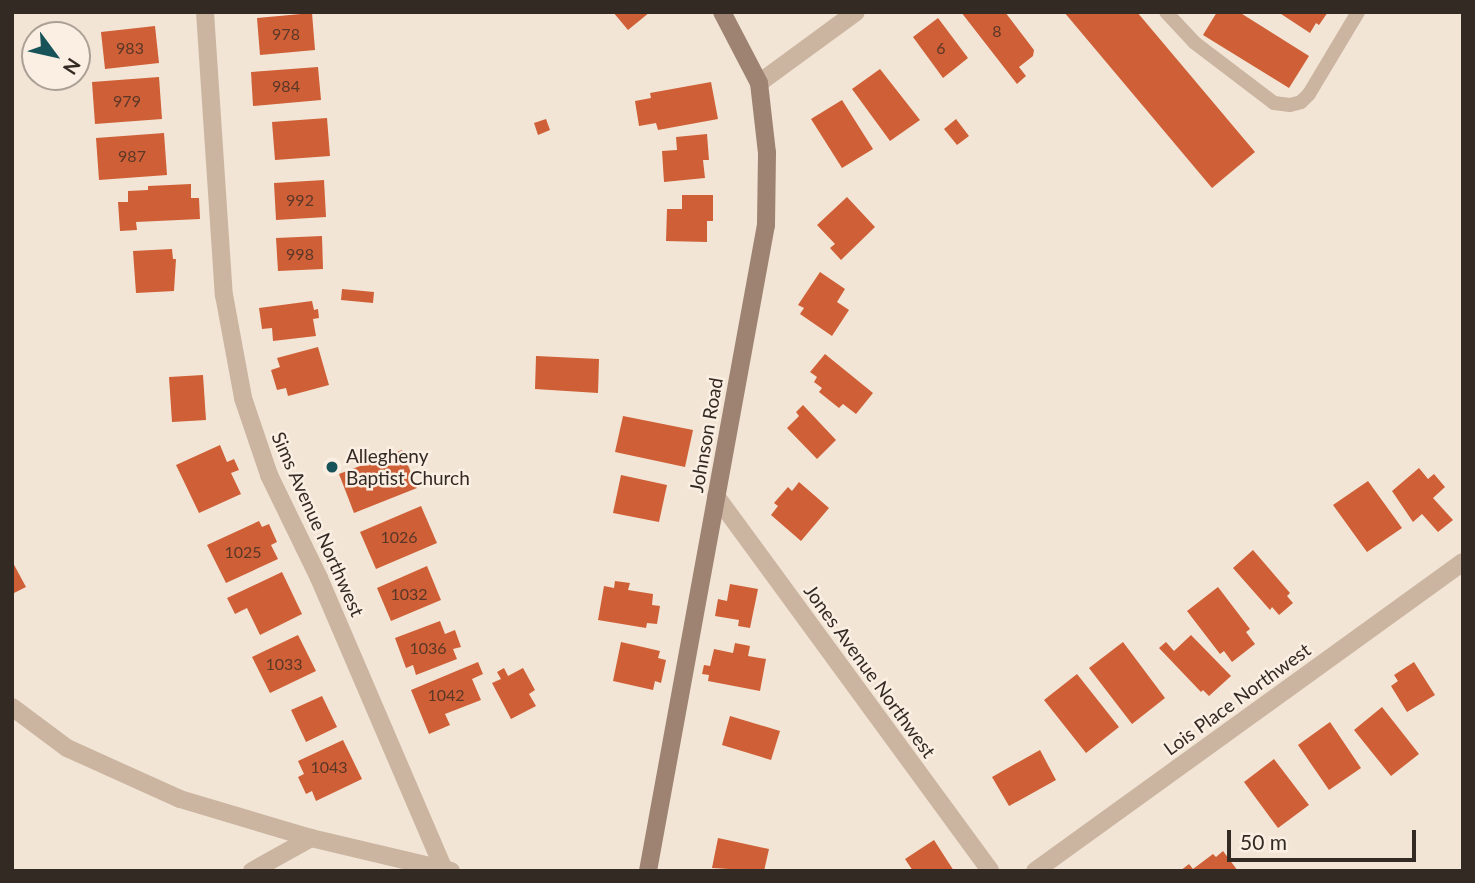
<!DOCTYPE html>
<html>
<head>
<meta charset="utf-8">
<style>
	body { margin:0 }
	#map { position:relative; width:1475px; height:883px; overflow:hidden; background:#f2e5d5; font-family:Lato,sans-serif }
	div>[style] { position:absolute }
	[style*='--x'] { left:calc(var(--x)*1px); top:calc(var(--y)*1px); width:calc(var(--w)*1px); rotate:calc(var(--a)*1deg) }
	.building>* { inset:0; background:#cf5f36 }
	.lane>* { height:14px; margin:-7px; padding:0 7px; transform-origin:7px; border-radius:7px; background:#cbb5a1 }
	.street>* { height:18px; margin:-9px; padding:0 9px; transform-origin:9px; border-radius:9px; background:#cbb5a1 }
	.secondary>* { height:18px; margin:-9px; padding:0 9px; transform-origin:9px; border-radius:9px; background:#9e8372 }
	.dots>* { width:19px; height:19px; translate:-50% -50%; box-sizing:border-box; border:4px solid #faefe2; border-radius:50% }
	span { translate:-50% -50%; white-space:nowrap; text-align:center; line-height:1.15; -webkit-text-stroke:5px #faefe2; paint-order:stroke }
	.number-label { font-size:16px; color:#5b3728 }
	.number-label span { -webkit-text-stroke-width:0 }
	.street-label { font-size:19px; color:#342a24 }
	.poi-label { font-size:19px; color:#342a24 }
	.left { translate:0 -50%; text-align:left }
	.frame { position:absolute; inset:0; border:14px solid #342a24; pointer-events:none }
	.north { position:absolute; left:21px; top:21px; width:70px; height:70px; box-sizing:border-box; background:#faefe2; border:2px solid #aba096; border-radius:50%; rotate:123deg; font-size:19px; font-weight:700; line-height:28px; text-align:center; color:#342a24 }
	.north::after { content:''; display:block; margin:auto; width:24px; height:32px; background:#175359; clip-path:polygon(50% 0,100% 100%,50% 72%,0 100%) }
	.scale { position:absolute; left:1227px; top:830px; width:189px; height:32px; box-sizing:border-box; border:4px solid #342a24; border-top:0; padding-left:9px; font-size:21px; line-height:24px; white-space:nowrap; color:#342a24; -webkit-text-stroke:5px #faefe2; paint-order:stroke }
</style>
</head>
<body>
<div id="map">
	<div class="building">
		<i style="clip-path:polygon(613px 12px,650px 12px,628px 30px)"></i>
		<i style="clip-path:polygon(961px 12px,1005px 12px,1034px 50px,1033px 56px,1019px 67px,1026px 76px,1017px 84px)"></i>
		<i style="clip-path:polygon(1064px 12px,1137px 12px,1255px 152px,1212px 188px)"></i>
		<i style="clip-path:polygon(1217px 12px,1239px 12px,1309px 56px,1289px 88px,1203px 35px)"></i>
		<i style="clip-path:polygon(1278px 12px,1328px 12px,1319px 25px,1316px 23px,1310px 33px)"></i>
		<i style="clip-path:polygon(312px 13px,315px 50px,260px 55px,257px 18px)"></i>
		<i style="clip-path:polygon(938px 18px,968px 58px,943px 78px,913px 37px)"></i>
		<i style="clip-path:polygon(155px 26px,159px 63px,105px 69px,101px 32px)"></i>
		<i style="clip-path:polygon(318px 67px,321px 100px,253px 106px,251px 72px)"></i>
		<i style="clip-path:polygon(880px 69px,920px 120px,890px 141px,852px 89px)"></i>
		<i style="clip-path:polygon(159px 77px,162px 119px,95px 124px,92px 82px)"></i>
		<i style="clip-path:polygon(711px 82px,718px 119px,658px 130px,656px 123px,639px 126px,635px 101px,651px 98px,650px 93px)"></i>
		<i style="clip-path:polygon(842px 100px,873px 149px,842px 168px,811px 119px)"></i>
		<i style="clip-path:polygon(327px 118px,330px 156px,275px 160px,272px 122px)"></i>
		<i style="clip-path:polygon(546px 119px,550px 130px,538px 135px,534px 123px)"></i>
		<i style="clip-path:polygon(956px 119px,969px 136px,957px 145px,944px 129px)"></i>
		<i style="clip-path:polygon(164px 133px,167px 175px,99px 180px,96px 138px)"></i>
		<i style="clip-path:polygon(707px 134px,709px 160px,703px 160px,705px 178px,664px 182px,662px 151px,677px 150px,676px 137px)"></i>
		<i style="clip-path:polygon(324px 180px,326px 217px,276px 220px,274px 183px)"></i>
		<i style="clip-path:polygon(191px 184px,191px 198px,199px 198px,200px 219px,136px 222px,137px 230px,120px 231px,118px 202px,128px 202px,128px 191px,148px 190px,148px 186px)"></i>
		<i style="clip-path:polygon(682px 195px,713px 195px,713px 221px,707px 221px,707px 242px,666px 241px,667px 209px,682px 209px)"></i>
		<i style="clip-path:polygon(847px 197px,875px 227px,841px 260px,830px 248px,835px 244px,817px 225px)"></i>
		<i style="clip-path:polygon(322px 236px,323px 269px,278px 271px,276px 238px)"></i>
		<i style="clip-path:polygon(172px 249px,173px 259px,176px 259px,174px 291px,136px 293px,133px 251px)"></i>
		<i style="clip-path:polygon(820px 272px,845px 289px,837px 302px,849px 310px,832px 336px,800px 314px,804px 308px,798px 305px)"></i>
		<i style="clip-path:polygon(342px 289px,374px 292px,373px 303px,341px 300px)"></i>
		<i style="clip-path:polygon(312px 301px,314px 310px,318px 309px,319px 318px,313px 319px,316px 336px,273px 341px,272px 328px,262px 329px,259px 308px)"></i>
		<i style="clip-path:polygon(318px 347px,329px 385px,288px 396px,286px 388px,277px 390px,271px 370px,280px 367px,277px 358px)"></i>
		<i style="clip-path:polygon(825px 354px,873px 393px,856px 414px,843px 404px,839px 408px,819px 392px,822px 388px,814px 382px,817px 377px,810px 372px)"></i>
		<i style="clip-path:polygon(536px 356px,599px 359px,598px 393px,535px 389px)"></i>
		<i style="clip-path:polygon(203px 375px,206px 420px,172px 422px,169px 377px)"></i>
		<i style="clip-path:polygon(803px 405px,836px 440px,817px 459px,787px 428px,799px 416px,796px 412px)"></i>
		<i style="clip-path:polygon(623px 416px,693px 430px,685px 467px,615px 452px)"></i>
		<i style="clip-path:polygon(220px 445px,227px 462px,234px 459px,239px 470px,231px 473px,241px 494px,199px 513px,176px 465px)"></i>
		<i style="clip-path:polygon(402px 450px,417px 488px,354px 513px,339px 474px)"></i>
		<i style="clip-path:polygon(1419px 468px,1428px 479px,1434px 474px,1445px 487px,1433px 498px,1453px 520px,1438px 532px,1422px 514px,1413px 522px,1392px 491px)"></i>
		<i style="clip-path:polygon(621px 475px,667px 485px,659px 522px,613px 513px)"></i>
		<i style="clip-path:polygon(1368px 481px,1402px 528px,1367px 552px,1333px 505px)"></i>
		<i style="clip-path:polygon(799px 482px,829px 508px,801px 541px,771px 515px,778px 506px,774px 503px,788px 487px,792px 491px)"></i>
		<i style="clip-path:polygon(421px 506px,437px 543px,376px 569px,360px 532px)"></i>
		<i style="clip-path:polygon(259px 521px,262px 527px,269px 524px,277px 542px,271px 545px,278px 559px,226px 583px,207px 545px)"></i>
		<i style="clip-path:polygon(1253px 550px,1290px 593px,1287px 596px,1293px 603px,1279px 615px,1272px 607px,1270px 610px,1233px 568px)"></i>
		<i style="clip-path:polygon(12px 561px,26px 587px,12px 594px)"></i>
		<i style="clip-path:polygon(427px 566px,441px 600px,391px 621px,377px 588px)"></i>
		<i style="clip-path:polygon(282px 572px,302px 614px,260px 635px,247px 608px,235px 614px,227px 598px)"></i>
		<i style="clip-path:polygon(615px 581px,630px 583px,628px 590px,653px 594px,652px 605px,660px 606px,657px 624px,647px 623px,646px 628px,598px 620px,604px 586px,614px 588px)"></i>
		<i style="clip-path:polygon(730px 584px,758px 589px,750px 628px,738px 626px,739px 620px,715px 616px,718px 599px,727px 601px)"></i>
		<i style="clip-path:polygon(1218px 587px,1250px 629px,1246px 632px,1255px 644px,1232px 662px,1224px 651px,1220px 654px,1187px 611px)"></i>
		<i style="clip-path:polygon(440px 621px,445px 634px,455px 630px,461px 647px,453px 649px,457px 659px,416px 675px,413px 665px,406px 668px,395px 638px)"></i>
		<i style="clip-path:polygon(298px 635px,316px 671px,270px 693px,252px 657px)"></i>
		<i style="clip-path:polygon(1191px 635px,1231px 676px,1209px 696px,1203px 690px,1201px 692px,1159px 648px,1166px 642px,1174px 651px)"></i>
		<i style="clip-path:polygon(621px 642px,660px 651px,658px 658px,666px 660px,661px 683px,655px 681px,653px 690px,613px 681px)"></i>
		<i style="clip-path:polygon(1123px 642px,1165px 698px,1132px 724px,1089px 668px)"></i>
		<i style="clip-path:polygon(735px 643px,750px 646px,748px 656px,766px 659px,760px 691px,708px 681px,709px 675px,702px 674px,704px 665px,710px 666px,714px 649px,733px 653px)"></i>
		<i style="clip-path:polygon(478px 662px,483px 674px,472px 679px,481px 700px,445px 714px,450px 725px,429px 734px,411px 690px)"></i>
		<i style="clip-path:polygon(1414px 662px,1435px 695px,1407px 712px,1391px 686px,1398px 681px,1394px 675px)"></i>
		<i style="clip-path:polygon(504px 668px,508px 676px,523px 668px,535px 690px,529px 694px,536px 706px,511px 719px,492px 683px,501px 679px,497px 672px)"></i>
		<i style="clip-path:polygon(1077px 674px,1119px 727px,1086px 753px,1044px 700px)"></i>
		<i style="clip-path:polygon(322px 696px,337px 727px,306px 742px,291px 710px)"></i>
		<i style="clip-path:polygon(1382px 707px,1419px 754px,1391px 776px,1354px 730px)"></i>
		<i style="clip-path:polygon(730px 716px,780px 731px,771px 760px,722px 745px)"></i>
		<i style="clip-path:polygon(1330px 722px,1361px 768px,1329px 790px,1298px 745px)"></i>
		<i style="clip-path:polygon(343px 740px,362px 779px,316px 801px,312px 791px,306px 794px,298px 777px,304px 774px,298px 761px)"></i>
		<i style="clip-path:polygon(1040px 750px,1056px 780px,1009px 806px,992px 777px)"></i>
		<i style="clip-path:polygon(1274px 759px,1309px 805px,1278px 828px,1244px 782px)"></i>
		<i style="clip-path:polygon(718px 838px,769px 849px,764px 871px,712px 868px)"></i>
		<i style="clip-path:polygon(934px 840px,954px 871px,913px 871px,905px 859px)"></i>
		<i style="clip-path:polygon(1223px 851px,1238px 871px,1180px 871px,1189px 864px,1193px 869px,1213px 854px,1216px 857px)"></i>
	</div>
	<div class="lane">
		<i style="--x:1166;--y:12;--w:42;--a:46.9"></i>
		<i style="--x:1195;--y:43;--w:99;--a:37.2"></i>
		<i style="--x:1274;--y:103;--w:16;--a:7"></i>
		<i style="--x:1290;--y:105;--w:11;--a:-15"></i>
		<i style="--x:1301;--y:102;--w:11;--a:-45"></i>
		<i style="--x:1309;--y:94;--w:96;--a:-59.1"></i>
	</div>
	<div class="street">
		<i style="--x:205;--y:12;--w:284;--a:86.2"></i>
		<i style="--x:224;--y:295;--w:105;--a:79.5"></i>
		<i style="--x:243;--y:398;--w:81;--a:71.3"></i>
		<i style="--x:269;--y:475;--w:114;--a:64.1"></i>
		<i style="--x:319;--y:578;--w:317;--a:66.8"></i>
		<i style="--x:759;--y:83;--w:120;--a:-36.2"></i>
		<i style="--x:716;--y:496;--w:464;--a:53.8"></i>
		<i style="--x:12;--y:707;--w:69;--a:36.7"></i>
		<i style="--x:67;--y:748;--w:124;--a:24.3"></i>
		<i style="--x:180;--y:799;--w:137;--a:16.6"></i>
		<i style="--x:311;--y:838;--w:144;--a:13.3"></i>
		<i style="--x:252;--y:871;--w:68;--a:-29.2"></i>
		<i style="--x:1035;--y:871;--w:528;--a:-35.83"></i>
	</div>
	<div class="secondary">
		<i style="--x:648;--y:871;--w:657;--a:-79.65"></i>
		<i style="--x:766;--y:225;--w:72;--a:-89.2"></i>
		<i style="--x:767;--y:153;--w:70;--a:-96.5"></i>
		<i style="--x:759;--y:83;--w:80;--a:-117.5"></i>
	</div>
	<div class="dots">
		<i style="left:332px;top:467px;background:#175359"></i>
	</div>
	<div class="number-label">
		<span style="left:997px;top:31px">8</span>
		<span style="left:286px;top:34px">978</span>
		<span style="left:130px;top:48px">983</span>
		<span style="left:941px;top:48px">6</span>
		<span style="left:286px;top:86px">984</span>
		<span style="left:127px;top:101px">979</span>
		<span style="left:132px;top:156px">987</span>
		<span style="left:300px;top:200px">992</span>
		<span style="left:300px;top:254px">998</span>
		<span style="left:399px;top:537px">1026</span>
		<span style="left:243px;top:552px">1025</span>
		<span style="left:409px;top:594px">1032</span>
		<span style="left:428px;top:648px">1036</span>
		<span style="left:284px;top:664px">1033</span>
		<span style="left:446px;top:695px">1042</span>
		<span style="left:329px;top:767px">1043</span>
	</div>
	<div class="street-label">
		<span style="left:706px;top:435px;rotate:-80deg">Johnson Road</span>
		<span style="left:318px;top:524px;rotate:66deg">Sims Avenue Northwest</span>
		<span style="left:870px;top:671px;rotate:54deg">Jones Avenue Northwest</span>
		<span style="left:1237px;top:699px;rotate:-36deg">Lois Place Northwest</span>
	</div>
	<div class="poi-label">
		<span class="left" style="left:346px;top:467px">Allegheny<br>Baptist Church</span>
	</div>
	<div class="frame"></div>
	<div class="north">N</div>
	<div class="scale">50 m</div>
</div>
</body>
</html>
